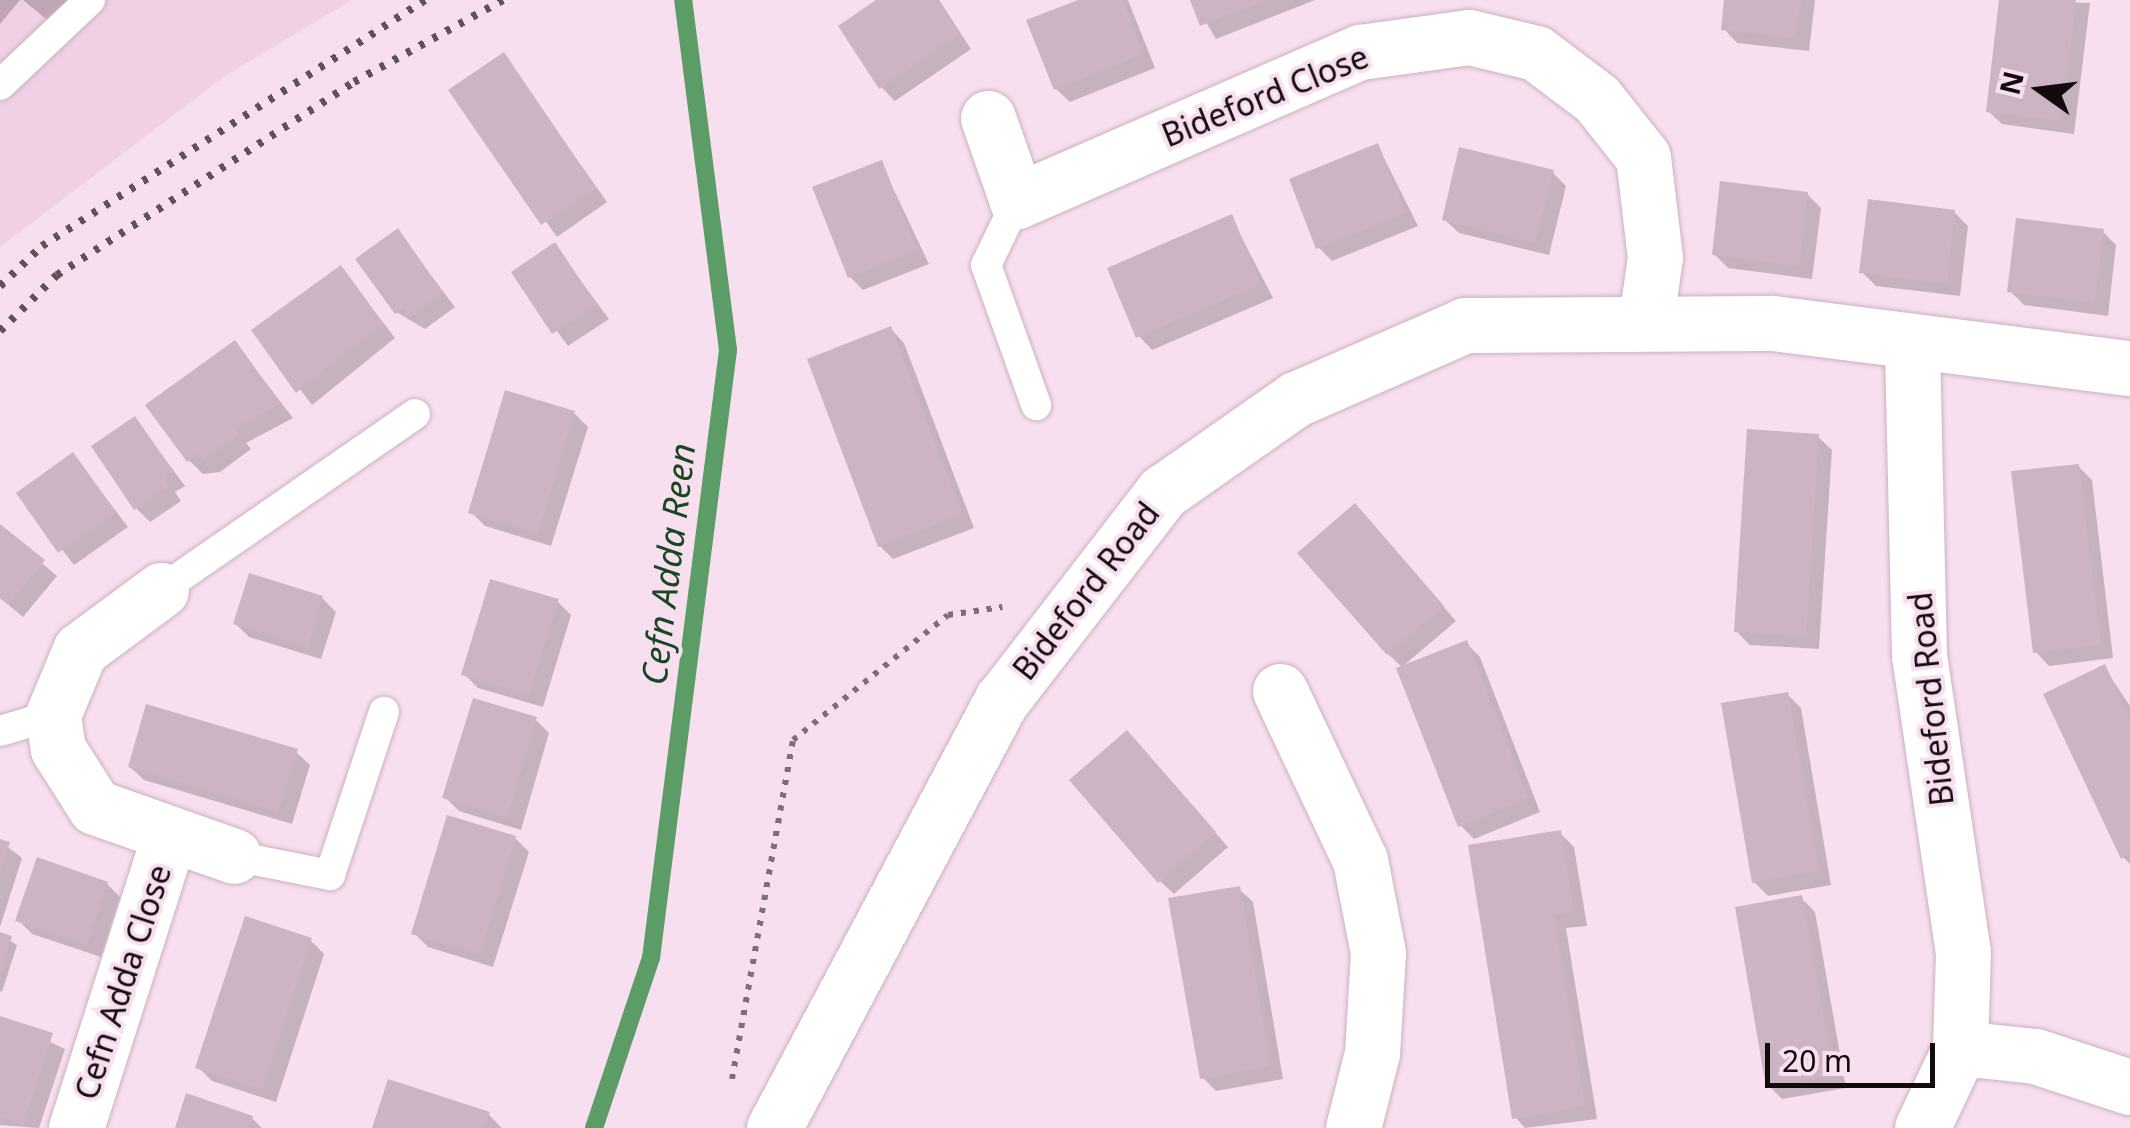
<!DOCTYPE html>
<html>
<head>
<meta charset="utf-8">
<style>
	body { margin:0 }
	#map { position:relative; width:2130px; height:1128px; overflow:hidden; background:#f8dfef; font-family:"Noto Sans",sans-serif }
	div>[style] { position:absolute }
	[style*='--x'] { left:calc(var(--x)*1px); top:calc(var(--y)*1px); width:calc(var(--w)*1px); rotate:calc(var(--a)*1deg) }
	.built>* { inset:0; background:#efd0e5 }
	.shadow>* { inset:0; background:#0003 }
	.stream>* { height:18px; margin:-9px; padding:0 9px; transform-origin:9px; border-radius:9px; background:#5c9d67 }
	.building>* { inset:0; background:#ccb4c4 }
	.path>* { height:6px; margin-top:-3px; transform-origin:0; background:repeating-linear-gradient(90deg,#7d6e78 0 5px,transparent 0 13px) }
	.roads { filter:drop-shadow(0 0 2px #cab2c2) drop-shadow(0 0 2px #cab2c2) }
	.service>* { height:30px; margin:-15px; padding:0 15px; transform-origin:15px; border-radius:15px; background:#fff }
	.minor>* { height:55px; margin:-27.5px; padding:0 27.5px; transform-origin:27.5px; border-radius:27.5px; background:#fff }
	.rail>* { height:8px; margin-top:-4px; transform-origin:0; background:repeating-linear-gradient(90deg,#5f525b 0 5px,transparent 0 15px) }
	span { translate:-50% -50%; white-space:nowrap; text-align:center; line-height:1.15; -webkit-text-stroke:8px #f8dfef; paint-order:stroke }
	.street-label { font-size:32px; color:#110a0f }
	.water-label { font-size:35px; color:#184722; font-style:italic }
	.north { position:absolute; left:1990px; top:40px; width:100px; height:100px; -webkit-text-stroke:8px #f8dfef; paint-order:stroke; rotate:284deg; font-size:28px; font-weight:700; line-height:40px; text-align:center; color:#110a0f }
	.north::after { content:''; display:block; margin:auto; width:35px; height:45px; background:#110a0f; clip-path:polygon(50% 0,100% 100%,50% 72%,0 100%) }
	.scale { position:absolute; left:1765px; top:1043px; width:170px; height:45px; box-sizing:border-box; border:5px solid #110a0f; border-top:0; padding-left:12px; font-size:30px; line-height:35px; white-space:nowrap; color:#110a0f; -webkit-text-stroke:8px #f8dfef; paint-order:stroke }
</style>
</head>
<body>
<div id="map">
	<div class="built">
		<i style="clip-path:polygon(0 0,352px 0,225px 76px,0 247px)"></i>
	</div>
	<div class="shadow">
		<i style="clip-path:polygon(0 0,20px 0,0 24px)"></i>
		<i style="clip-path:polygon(23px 0,69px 0,51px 23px)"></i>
		<i style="clip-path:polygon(881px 0,939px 0,971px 49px,895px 101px,881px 87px)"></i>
		<i style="clip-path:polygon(1085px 0,1128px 0,1155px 68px,1070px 102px,1056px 89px)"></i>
		<i style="clip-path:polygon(1193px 0,1315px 0,1216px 39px)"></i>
		<i style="clip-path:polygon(1726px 0,1815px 0,1809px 51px,1737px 43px,1724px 29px)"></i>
		<i style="clip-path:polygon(2002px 0,2090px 3px,2074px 134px,2002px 124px,1988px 111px)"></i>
		<i style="clip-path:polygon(504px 56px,607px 202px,557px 237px,452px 91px)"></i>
		<i style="clip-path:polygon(1378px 146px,1418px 226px,1332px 261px,1319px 248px)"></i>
		<i style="clip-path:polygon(881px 163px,929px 264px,863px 290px,850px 277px)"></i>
		<i style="clip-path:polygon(1552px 172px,1566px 186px,1549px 255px,1459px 233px,1445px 220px)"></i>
		<i style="clip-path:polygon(1807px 194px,1821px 208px,1812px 279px,1728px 268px,1714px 254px)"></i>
		<i style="clip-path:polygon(1954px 212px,1968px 226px,1960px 296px,1876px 286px,1862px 272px)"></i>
		<i style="clip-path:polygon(1231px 217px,1273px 298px,1152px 350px,1139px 336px)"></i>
		<i style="clip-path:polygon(2102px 231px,2116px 245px,2108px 316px,2024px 305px,2010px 291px)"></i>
		<i style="clip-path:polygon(398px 232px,455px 307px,425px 329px,396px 312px)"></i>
		<i style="clip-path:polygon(555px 246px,609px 319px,568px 346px,514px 273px)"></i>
		<i style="clip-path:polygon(341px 268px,395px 338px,312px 405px,255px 330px)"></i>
		<i style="clip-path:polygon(891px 329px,904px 343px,974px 528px,893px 559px,880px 546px)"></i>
		<i style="clip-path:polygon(235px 343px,293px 418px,246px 443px,251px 449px,220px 472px,203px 474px,189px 460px)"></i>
		<i style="clip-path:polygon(574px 413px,588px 427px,551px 546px,485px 526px,471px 512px)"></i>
		<i style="clip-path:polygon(135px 419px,185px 486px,175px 492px,181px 501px,150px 522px,136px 508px)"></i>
		<i style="clip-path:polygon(1818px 437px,1832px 450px,1819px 649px,1750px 645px,1736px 631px)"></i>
		<i style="clip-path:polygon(73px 455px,128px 527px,74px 565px,19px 494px)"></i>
		<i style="clip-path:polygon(2078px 466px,2092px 480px,2113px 658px,2049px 666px,2036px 652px)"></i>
		<i style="clip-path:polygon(1368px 520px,1456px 621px,1402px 667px,1388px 654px)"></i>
		<i style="clip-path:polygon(0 527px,57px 576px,23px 617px,0 598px)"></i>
		<i style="clip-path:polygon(322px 598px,336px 612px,321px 659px,249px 637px,236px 624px)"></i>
		<i style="clip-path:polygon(557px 601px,571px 615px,543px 707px,478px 688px,464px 674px)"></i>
		<i style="clip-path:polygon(1466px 643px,1480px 657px,1540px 812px,1474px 839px,1460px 825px)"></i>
		<i style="clip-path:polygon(2104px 667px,2130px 706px,2130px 864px,2123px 857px)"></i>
		<i style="clip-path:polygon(1787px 694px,1801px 708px,1831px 885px,1768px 896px,1754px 882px)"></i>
		<i style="clip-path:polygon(536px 720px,549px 733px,521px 830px,459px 811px,445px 797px)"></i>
		<i style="clip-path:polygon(1140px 747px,1228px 847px,1174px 894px,1160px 881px)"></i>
		<i style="clip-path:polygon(296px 752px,310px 765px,292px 824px,144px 780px,130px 767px)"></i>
		<i style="clip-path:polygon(1560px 833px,1574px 847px,1587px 926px,1566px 928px,1597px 1119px,1525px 1128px,1515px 1117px)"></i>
		<i style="clip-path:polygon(515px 838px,529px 852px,493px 967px,428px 947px,414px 933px)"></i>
		<i style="clip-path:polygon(0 841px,22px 858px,0 927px)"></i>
		<i style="clip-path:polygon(107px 884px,120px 897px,101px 957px,32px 934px,18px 920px)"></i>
		<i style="clip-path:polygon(1239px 889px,1253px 902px,1283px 1079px,1216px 1091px,1202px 1077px)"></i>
		<i style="clip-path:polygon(1801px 898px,1815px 912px,1846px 1088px,1782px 1099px,1769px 1086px)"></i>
		<i style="clip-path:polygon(0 935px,17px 945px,2px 992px,0 991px)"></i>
		<i style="clip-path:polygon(310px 940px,324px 954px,276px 1102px,212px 1081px,198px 1067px)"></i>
		<i style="clip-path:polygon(0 1018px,65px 1049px,39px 1128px,0 1125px)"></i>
		<i style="clip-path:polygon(488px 1114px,502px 1128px,375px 1128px)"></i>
		<i style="clip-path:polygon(252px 1118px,262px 1128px,178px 1128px)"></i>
	</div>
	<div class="stream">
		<i style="--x:594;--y:1128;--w:179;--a:-71.5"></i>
		<i style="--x:651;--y:958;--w:613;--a:-82.78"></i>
		<i style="--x:728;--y:350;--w:353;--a:-97.3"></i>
	</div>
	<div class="building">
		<i style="clip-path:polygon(876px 0,937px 0,959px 34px,879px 89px,838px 26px)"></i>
		<i style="clip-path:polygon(1078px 0,1123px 0,1143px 54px,1054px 90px,1026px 20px)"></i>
		<i style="clip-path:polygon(1190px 0,1267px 0,1200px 26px)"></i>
		<i style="clip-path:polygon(1724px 0,1801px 0,1796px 38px,1721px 30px)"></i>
		<i style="clip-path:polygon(1999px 0,2076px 0,2061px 121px,1986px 112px)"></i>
		<i style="clip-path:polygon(504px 52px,596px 188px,541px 225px,448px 90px)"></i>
		<i style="clip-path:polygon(1378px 143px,1406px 213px,1316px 249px,1289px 179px)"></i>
		<i style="clip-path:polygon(1459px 147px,1554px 170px,1535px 243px,1442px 220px)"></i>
		<i style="clip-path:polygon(882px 160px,917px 250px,848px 278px,812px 187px)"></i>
		<i style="clip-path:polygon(1720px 181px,1808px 192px,1799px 266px,1712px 255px)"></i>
		<i style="clip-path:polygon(1868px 199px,1955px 210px,1947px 284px,1859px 273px)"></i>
		<i style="clip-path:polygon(1232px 214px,1261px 284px,1136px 338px,1107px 268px)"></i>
		<i style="clip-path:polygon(2016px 218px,2104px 229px,2095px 303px,2007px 292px)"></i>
		<i style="clip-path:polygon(398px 228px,443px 293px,410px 317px,403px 308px,395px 314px,355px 259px)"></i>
		<i style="clip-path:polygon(555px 242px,597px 305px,552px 334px,511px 272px)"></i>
		<i style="clip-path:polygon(341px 265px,383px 323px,296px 393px,251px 330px)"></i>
		<i style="clip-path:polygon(891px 326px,962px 514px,878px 547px,807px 359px)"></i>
		<i style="clip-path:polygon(235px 340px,281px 404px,235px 428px,239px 434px,204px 460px,200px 453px,187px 462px,145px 405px)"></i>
		<i style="clip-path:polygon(505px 390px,575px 411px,538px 534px,468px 513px)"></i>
		<i style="clip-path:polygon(135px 416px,173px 471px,164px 478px,169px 486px,134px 510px,91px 446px)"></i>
		<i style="clip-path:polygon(1747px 429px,1819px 434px,1806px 637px,1734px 632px)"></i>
		<i style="clip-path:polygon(73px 452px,116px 512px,58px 553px,16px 493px)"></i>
		<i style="clip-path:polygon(2079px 464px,2101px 645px,2033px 653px,2011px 471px)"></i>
		<i style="clip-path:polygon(1355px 503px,1444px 606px,1387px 655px,1297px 553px)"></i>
		<i style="clip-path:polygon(0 524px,45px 560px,8px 605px,0 598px)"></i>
		<i style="clip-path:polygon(249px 573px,323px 596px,308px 647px,233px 624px)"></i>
		<i style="clip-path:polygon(490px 579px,559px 599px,529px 695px,461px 675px)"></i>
		<i style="clip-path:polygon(1467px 640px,1528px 798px,1458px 827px,1396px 668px)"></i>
		<i style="clip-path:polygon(2105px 664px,2130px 718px,2130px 854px,2121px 859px,2043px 694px)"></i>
		<i style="clip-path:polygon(1788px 692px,1819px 871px,1752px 883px,1721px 703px)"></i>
		<i style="clip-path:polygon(473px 698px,537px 717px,507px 818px,442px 798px)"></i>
		<i style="clip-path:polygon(146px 704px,298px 749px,278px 812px,128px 767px)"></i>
		<i style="clip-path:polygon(1127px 730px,1216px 832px,1158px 883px,1069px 780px)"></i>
		<i style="clip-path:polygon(447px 815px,516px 836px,480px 955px,411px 934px)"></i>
		<i style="clip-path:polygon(1561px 830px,1574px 912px,1554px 915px,1585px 1106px,1512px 1119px,1468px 845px)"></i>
		<i style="clip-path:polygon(0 839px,10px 842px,1px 870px,0 870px)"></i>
		<i style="clip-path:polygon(37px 857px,108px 882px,87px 945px,15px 921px)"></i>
		<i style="clip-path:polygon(1240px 886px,1271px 1066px,1200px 1079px,1168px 898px)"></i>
		<i style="clip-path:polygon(1802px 895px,1834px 1075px,1766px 1087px,1735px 907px)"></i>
		<i style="clip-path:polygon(245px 916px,312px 938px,262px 1090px,195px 1068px)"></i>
		<i style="clip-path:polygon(0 932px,12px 936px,1px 971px,0 970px)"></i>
		<i style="clip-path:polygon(0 1016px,53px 1033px,23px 1125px,0 1117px)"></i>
		<i style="clip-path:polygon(388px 1079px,490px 1112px,484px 1128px,372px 1128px)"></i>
		<i style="clip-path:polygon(186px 1093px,253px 1116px,249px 1128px,175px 1128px)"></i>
	</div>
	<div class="path">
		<i style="--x:732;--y:1079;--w:344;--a:-79.8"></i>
		<i style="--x:793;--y:740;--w:199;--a:-38.9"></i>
		<i style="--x:948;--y:615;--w:55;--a:-8.4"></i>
	</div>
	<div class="roads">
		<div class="service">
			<i style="--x:0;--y:85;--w:124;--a:-43.4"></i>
			<i style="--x:1017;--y:201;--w:71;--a:115.8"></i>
			<i style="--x:986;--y:265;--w:149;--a:70.3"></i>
			<i style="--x:161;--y:590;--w:309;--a:-34.7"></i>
			<i style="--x:0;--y:731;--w:55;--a:-16.8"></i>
			<i style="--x:234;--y:856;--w:98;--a:11.2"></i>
			<i style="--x:330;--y:875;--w:172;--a:-71.7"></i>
		</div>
		<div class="minor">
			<i style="--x:988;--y:118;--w:88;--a:70.7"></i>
			<i style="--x:1017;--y:201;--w:374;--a:-23.5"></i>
			<i style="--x:1360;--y:52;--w:110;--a:-7.8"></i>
			<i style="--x:1469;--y:37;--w:69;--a:13.4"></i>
			<i style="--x:1536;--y:53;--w:76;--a:37"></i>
			<i style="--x:1597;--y:99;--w:74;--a:51.6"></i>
			<i style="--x:1643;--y:157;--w:101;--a:83.2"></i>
			<i style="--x:1655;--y:257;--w:64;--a:98.1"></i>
			<i style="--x:1912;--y:347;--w:308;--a:88.7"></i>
			<i style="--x:1919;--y:655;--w:300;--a:81.6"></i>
			<i style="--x:1963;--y:952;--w:96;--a:91.8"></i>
			<i style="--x:1960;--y:1048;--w:75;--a:6.1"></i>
			<i style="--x:2035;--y:1056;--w:100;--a:18.1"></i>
			<i style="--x:161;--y:590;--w:101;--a:143.5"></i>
			<i style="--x:80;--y:650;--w:70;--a:112.6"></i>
			<i style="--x:53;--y:715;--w:34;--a:82"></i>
			<i style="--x:58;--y:749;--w:69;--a:57.5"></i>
			<i style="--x:95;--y:807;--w:147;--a:19.4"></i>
			<i style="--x:1280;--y:691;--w:187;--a:64.7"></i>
			<i style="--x:1360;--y:860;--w:95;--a:79"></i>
			<i style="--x:1378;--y:953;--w:100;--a:93.4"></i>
			<i style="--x:1372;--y:1053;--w:77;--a:104.2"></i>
			<i style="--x:76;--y:1128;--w:306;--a:-72.3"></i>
			<i style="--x:774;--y:1128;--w:485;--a:-62"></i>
			<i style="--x:1002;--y:700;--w:263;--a:-52.3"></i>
			<i style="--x:1163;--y:492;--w:162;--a:-35"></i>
			<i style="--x:1296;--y:399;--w:184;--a:-23.6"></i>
			<i style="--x:1465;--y:325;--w:307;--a:-0.4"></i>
			<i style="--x:1772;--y:323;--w:361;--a:7.2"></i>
			<i style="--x:1922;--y:1128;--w:89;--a:-64.6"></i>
		</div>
	</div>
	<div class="rail">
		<i style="--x:0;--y:286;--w:58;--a:-43.6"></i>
		<i style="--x:42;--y:246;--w:455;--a:-32.7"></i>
		<i style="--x:0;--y:331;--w:80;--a:-44.5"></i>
		<i style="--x:57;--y:275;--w:354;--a:-33"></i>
		<i style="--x:354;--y:82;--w:170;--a:-28.8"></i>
	</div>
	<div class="street-label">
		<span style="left:1265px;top:96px;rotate:-22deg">Bideford Close</span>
		<span style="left:1086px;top:591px;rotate:-52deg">Bideford Road</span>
		<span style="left:1931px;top:699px;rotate:-96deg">Bideford Road</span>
		<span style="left:123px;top:982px;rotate:-72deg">Cefn Adda Close</span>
	</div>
	<div class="water-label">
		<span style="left:668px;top:564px;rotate:-83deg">Cefn Adda Reen</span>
	</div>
	<div class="north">N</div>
	<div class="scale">20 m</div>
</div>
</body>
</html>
